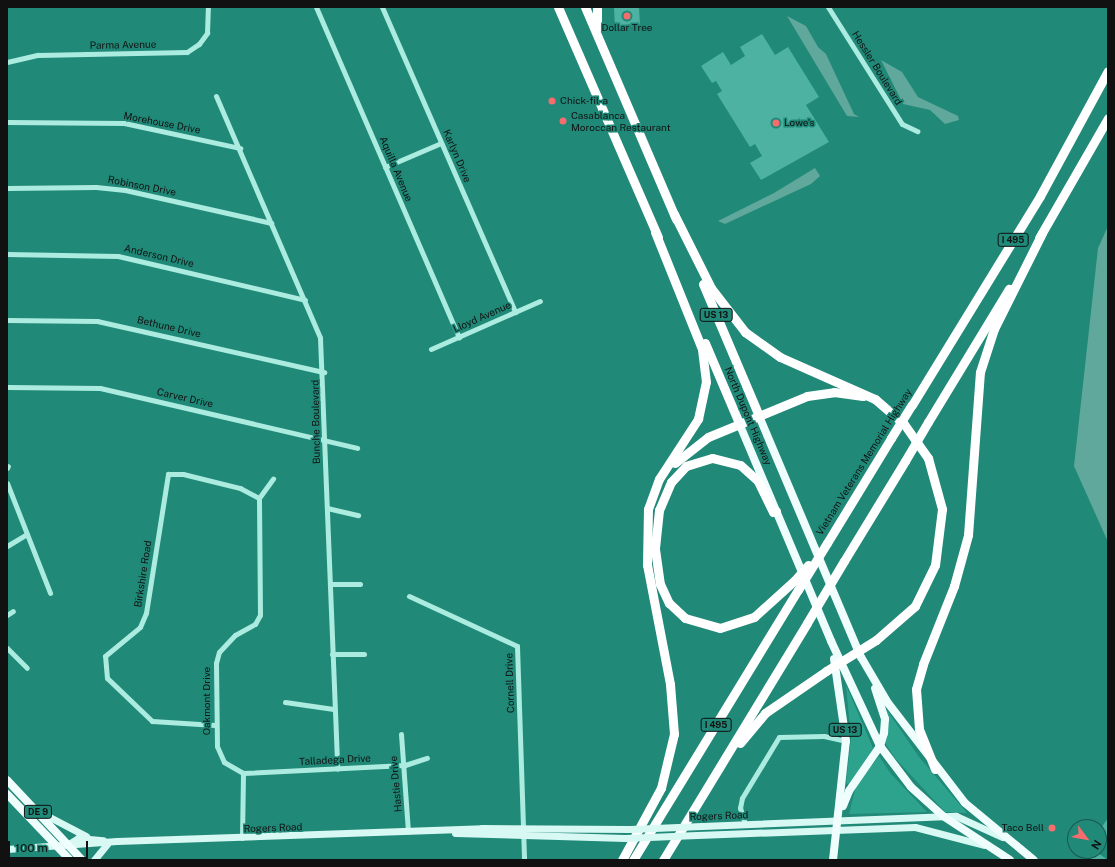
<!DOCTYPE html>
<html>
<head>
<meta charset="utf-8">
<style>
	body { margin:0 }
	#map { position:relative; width:1115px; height:867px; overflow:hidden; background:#208978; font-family:"Public Sans",sans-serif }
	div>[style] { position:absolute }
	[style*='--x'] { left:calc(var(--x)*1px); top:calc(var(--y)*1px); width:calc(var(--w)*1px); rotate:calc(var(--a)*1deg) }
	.green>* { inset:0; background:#2da38e }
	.water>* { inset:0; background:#60a79c }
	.building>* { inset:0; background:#4db2a1 }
	.street>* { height:5px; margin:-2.5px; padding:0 2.5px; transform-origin:2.5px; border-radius:2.5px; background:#abebe0 }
	.secondary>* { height:7px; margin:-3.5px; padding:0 3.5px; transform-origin:3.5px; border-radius:3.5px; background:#d7f8f3 }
	.primary>* { height:8px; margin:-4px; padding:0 4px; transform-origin:4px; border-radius:4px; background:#effefd }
	.highway>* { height:9px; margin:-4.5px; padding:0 4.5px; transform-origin:4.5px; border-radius:4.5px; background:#fff }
	.secondary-bridge>* { height:7px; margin:-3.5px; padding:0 3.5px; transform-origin:3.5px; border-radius:3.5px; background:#d7f8f3 }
	.highway-bridge>* { height:9px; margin:-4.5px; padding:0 4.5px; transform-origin:4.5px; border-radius:4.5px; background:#fff }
	.dots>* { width:11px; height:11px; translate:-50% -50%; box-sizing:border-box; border:2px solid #208978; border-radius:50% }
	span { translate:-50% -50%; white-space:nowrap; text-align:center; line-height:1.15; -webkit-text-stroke:3px #208978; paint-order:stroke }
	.shield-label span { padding:1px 3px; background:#208978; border:1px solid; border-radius:3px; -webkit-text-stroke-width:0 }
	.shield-label { font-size:9px; color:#111; font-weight:700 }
	.poi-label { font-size:10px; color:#111 }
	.left { translate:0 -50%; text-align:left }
	.right { translate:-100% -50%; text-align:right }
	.street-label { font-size:10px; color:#111 }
	.frame { position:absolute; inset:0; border:8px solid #111; pointer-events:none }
	.north { position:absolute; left:1067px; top:819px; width:40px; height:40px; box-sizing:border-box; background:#208978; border:1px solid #1a594f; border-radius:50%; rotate:122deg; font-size:11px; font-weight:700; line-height:16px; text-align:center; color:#111 }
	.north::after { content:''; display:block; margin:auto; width:14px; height:18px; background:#f86c6d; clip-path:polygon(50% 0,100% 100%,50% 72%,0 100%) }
	.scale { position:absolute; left:8px; top:841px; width:80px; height:18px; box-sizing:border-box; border:2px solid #111; border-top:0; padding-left:5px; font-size:12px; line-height:14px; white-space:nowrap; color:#111; -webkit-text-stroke:3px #208978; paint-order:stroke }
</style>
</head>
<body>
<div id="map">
	<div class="green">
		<i style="clip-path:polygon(846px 685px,873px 748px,849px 785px,846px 783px,851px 738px)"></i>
		<i style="clip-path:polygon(887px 710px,919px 757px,967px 813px,945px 812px,895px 758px,885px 743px)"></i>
		<i style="clip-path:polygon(879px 756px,891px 774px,927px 812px,849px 814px,856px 786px)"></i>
	</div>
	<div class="water">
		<i style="clip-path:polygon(787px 16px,806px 26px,818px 47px,826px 54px,854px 114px,859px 117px,847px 116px)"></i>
		<i style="clip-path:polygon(881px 60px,902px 72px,918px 97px,958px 116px,959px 120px,945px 124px,930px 110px,903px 104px)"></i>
		<i style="clip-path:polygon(815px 168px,820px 176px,811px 184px,725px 224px,718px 221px,774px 193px)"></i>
		<i style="clip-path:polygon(1108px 226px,1108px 542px,1074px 466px,1098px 248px)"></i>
	</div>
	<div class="building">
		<i style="clip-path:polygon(614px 7px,639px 7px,640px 26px,615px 27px)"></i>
		<i style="clip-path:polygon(762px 34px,775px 55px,788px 47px,819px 97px,806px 105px,829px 142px,761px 180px,750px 163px,762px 156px,755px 144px,750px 147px,717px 94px,722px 91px,716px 81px,712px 83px,701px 66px,723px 52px,731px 65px,745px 56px,740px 47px)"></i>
		<i style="clip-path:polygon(1108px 818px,1108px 837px,1099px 831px)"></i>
		<i style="clip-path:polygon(1078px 851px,1095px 851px,1108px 860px,1093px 860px)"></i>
	</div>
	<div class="street">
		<i style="--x:316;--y:7;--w:360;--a:66.6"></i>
		<i style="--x:382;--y:7;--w:333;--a:66.4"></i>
		<i style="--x:828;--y:7;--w:138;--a:57.7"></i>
		<i style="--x:902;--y:124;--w:17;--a:25"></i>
		<i style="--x:7;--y:62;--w:32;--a:-13"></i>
		<i style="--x:38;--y:55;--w:149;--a:-1.2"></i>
		<i style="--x:187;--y:52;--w:14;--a:-34"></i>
		<i style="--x:199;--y:44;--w:14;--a:-54"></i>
		<i style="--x:207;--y:33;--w:26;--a:-88"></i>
		<i style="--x:216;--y:96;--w:263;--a:66.7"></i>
		<i style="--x:320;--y:338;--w:431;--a:87.7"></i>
		<i style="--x:7;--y:122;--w:117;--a:0.5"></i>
		<i style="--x:124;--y:123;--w:119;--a:12.2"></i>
		<i style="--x:385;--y:167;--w:61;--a:-23.2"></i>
		<i style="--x:7;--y:188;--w:89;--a:-0.6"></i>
		<i style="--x:96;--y:187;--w:29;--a:6"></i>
		<i style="--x:125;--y:190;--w:150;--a:12.7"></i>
		<i style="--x:7;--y:254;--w:111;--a:1"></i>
		<i style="--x:118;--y:256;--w:192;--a:13.2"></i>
		<i style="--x:7;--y:320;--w:90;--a:0.6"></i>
		<i style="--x:97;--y:321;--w:233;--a:12.7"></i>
		<i style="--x:431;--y:349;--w:119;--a:-23.8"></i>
		<i style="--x:7;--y:387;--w:93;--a:0.6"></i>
		<i style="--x:100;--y:388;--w:264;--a:13.1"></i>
		<i style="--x:7;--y:468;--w:2;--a:-63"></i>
		<i style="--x:7;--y:483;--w:118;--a:68.6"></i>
		<i style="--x:327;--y:508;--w:32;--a:13"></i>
		<i style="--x:7;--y:546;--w:23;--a:-31"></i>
		<i style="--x:330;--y:584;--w:30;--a:0"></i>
		<i style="--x:409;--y:596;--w:119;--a:24.8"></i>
		<i style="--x:517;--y:646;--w:214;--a:88.1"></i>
		<i style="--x:7;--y:615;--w:7;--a:-34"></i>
		<i style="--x:7;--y:648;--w:28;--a:45"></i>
		<i style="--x:332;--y:654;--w:32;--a:0"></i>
		<i style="--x:285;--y:702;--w:49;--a:8.1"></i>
		<i style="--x:215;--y:725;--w:63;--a:-176.4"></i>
		<i style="--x:152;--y:721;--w:62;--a:-136.3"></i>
		<i style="--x:107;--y:678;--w:22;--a:-95"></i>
		<i style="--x:105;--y:656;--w:45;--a:-39.6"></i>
		<i style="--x:140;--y:627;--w:15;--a:-67"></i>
		<i style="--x:146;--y:613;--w:141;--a:-81"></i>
		<i style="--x:168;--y:474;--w:15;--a:0"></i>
		<i style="--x:183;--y:474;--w:59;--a:13.8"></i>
		<i style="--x:240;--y:488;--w:21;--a:28"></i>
		<i style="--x:401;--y:734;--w:98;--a:85.9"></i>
		<i style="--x:243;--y:773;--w:162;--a:-2.8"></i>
		<i style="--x:405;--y:765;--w:23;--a:-18"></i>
		<i style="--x:745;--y:824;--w:17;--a:-107"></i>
		<i style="--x:740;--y:808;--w:10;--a:-79"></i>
		<i style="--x:742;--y:798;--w:71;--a:-58.8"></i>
		<i style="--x:779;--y:737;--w:45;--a:-1.3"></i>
		<i style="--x:824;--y:736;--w:23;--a:13"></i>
		<i style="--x:242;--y:838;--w:65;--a:-89.1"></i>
		<i style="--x:243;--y:773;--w:22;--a:-150"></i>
		<i style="--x:224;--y:762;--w:17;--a:-114"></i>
		<i style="--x:217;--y:746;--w:83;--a:-90.7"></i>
		<i style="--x:216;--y:663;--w:11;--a:-75"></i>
		<i style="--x:219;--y:652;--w:23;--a:-47"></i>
		<i style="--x:235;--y:635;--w:23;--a:-29"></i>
		<i style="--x:255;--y:624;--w:10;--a:-61"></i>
		<i style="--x:260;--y:615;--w:117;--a:-90.5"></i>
		<i style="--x:259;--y:498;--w:24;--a:-54"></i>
	</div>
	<div class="secondary">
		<i style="--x:40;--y:812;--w:52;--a:27.6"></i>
		<i style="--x:702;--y:826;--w:254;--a:-2.3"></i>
		<i style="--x:956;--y:816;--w:51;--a:24.5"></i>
		<i style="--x:455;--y:833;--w:170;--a:1.7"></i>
		<i style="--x:697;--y:835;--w:218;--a:-2.1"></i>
		<i style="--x:915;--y:827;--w:71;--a:14.6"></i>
		<i style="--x:67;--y:845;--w:13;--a:-32"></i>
		<i style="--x:78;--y:838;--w:25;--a:5"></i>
		<i style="--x:7;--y:849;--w:110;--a:-4.2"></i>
		<i style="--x:117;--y:841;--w:365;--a:-2"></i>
		<i style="--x:482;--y:828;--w:148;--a:0.4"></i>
		<i style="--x:94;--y:860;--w:21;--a:-51"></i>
	</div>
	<div class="primary">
		<i style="--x:759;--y:416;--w:262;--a:67.1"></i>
		<i style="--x:861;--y:657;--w:53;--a:59.6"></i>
		<i style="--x:888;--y:703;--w:126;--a:52.4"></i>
		<i style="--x:965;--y:803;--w:89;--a:39.6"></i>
		<i style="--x:739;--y:423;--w:237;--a:67.1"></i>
		<i style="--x:831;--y:641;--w:116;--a:65"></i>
		<i style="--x:880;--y:746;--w:51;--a:52.9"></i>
		<i style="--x:911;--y:787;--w:43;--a:42.2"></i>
		<i style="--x:943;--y:816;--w:80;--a:33.3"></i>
		<i style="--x:7;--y:780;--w:110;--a:46.8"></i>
		<i style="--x:7;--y:794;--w:91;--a:46.3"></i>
		<i style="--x:843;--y:806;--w:16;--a:-68"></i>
		<i style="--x:849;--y:791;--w:55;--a:-55.4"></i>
		<i style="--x:880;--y:746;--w:14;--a:-73"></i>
		<i style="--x:884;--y:733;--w:14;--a:-86"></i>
		<i style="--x:885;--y:719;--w:32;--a:-108"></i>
		<i style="--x:833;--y:860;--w:120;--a:-83.8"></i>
		<i style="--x:846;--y:741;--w:83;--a:-98.3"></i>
	</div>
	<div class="highway">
		<i style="--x:558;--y:7;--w:251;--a:66.5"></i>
		<i style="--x:585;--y:7;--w:231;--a:66.8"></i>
		<i style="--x:597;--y:28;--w:21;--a:-90"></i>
		<i style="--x:674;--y:214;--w:83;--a:63.4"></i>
		<i style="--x:711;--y:288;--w:56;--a:52.3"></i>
		<i style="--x:745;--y:332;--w:43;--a:35.5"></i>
		<i style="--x:780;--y:357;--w:104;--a:23.9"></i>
		<i style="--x:875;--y:399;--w:38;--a:41"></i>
		<i style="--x:904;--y:424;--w:42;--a:54.8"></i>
		<i style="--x:928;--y:458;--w:53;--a:74.6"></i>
		<i style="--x:942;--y:509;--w:56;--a:97.1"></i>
		<i style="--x:935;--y:565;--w:46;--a:116"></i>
		<i style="--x:915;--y:606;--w:52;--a:138.9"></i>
		<i style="--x:1039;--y:238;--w:138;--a:-60.1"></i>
		<i style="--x:703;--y:284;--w:143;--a:67"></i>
		<i style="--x:705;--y:343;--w:87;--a:67"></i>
		<i style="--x:912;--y:405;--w:245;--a:-58.5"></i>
		<i style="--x:1040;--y:196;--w:142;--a:-61.5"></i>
		<i style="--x:928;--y:422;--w:156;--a:-58.7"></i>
		<i style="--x:675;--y:463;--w:42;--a:-38.2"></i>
		<i style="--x:708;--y:437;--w:107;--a:-22.5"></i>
		<i style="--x:807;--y:396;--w:27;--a:-8"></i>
		<i style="--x:834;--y:392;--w:29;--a:8"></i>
		<i style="--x:776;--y:511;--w:3;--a:162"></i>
		<i style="--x:773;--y:512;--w:34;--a:-116"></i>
		<i style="--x:758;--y:481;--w:24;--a:-138"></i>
		<i style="--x:740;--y:465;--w:29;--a:-166"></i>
		<i style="--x:712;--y:458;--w:27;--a:163"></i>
		<i style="--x:686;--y:466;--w:22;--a:133"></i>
		<i style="--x:671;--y:482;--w:30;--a:113"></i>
		<i style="--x:659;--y:510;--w:39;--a:96"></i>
		<i style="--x:655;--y:549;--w:35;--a:82"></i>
		<i style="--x:660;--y:584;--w:21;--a:65"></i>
		<i style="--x:669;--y:603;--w:22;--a:43"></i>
		<i style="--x:685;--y:618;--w:36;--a:16"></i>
		<i style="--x:720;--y:628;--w:36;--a:-18"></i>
		<i style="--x:754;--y:617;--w:55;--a:-42.1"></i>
		<i style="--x:827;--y:543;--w:123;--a:-58.6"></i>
		<i style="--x:844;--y:561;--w:117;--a:-58.6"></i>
		<i style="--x:740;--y:743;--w:39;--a:-50"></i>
		<i style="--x:765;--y:713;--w:74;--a:-34.5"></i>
		<i style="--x:935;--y:769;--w:43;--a:-111.8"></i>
		<i style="--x:919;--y:729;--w:40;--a:-94.3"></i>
		<i style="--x:916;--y:689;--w:26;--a:-74"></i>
		<i style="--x:923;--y:664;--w:84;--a:-68.3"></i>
		<i style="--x:954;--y:586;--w:53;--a:-74.6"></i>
		<i style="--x:968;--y:535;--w:163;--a:-85.8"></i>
		<i style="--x:980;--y:372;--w:45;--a:-72"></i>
		<i style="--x:994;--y:329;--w:107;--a:-63.4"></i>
		<i style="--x:622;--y:860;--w:82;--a:-61.6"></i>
		<i style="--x:661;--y:788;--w:56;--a:-76.5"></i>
		<i style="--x:674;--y:734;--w:50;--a:-94.6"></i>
		<i style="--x:670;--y:684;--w:121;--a:-100.9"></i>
		<i style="--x:647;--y:565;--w:56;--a:-89"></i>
		<i style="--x:648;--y:509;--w:32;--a:-70"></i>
		<i style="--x:659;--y:479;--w:72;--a:-57"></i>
		<i style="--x:698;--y:419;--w:38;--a:-78"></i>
		<i style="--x:706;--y:382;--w:33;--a:-97"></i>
		<i style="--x:702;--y:349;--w:126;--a:-111.9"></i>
		<i style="--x:633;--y:860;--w:316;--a:-58.6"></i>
		<i style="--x:663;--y:860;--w:277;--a:-58.7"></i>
	</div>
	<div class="secondary-bridge">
		<i style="--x:630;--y:829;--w:72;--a:-2.4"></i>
		<i style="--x:625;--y:838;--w:72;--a:-2.4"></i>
	</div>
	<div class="highway-bridge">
		<i style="--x:891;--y:438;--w:39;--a:-58"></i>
		<i style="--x:905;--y:461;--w:45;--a:-59.5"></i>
		<i style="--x:795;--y:580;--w:20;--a:-49"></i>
		<i style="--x:798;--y:590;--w:55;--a:-58.3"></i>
		<i style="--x:807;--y:623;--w:72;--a:-59.2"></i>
		<i style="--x:826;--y:671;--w:59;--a:-31.8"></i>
	</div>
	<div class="dots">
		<i style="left:627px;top:16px;background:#f86c6d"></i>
		<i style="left:552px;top:101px;background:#f86c6d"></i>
		<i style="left:563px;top:121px;background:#f86c6d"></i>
		<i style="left:776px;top:123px;background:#f86c6d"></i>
		<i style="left:1052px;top:828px;background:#f86c6d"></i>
	</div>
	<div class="shield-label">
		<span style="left:1013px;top:240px">I 495</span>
		<span style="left:716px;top:315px">US 13</span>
		<span style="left:716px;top:725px">I 495</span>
		<span style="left:845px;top:730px">US 13</span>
		<span style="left:38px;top:812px">DE 9</span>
	</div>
	<div class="poi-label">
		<span style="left:627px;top:28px">Dollar Tree</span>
		<span class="left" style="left:560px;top:101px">Chick-fil-a</span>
		<span class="left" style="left:571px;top:121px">Casablanca<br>Moroccan Restaurant</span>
		<span class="left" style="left:784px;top:123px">Lowe's</span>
		<span class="right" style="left:1044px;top:828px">Taco Bell</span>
	</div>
	<div class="street-label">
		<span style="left:123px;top:45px;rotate:-1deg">Parma Avenue</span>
		<span style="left:877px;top:68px;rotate:58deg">Hessler Boulevard</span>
		<span style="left:162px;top:123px;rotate:11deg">Morehouse Drive</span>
		<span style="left:457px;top:156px;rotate:67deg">Karlyn Drive</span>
		<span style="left:396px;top:169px;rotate:67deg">Aquilla Avenue</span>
		<span style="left:142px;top:186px;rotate:11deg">Robinson Drive</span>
		<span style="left:159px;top:256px;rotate:13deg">Anderson Drive</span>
		<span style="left:482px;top:317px;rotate:-24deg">Lloyd Avenue</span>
		<span style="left:169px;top:327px;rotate:13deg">Bethune Drive</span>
		<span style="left:185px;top:398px;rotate:13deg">Carver Drive</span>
		<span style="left:748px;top:416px;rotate:67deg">North Dupont Highway</span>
		<span style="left:316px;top:422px;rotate:-91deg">Bunche Boulevard</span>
		<span style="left:864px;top:462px;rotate:-58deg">Vietnam Veterans Memorial Highway</span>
		<span style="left:143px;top:574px;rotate:-81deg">Birkshire Road</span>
		<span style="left:510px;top:683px;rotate:-92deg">Cornell Drive</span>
		<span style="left:207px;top:701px;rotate:-90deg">Oakmont Drive</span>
		<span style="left:335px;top:760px;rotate:-3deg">Talladega Drive</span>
		<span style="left:396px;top:784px;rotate:-95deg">Hastie Drive</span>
		<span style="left:719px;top:816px;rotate:-2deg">Rogers Road</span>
		<span style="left:273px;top:828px;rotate:-2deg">Rogers Road</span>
	</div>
	<div class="frame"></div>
	<div class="north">N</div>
	<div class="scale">100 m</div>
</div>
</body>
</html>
